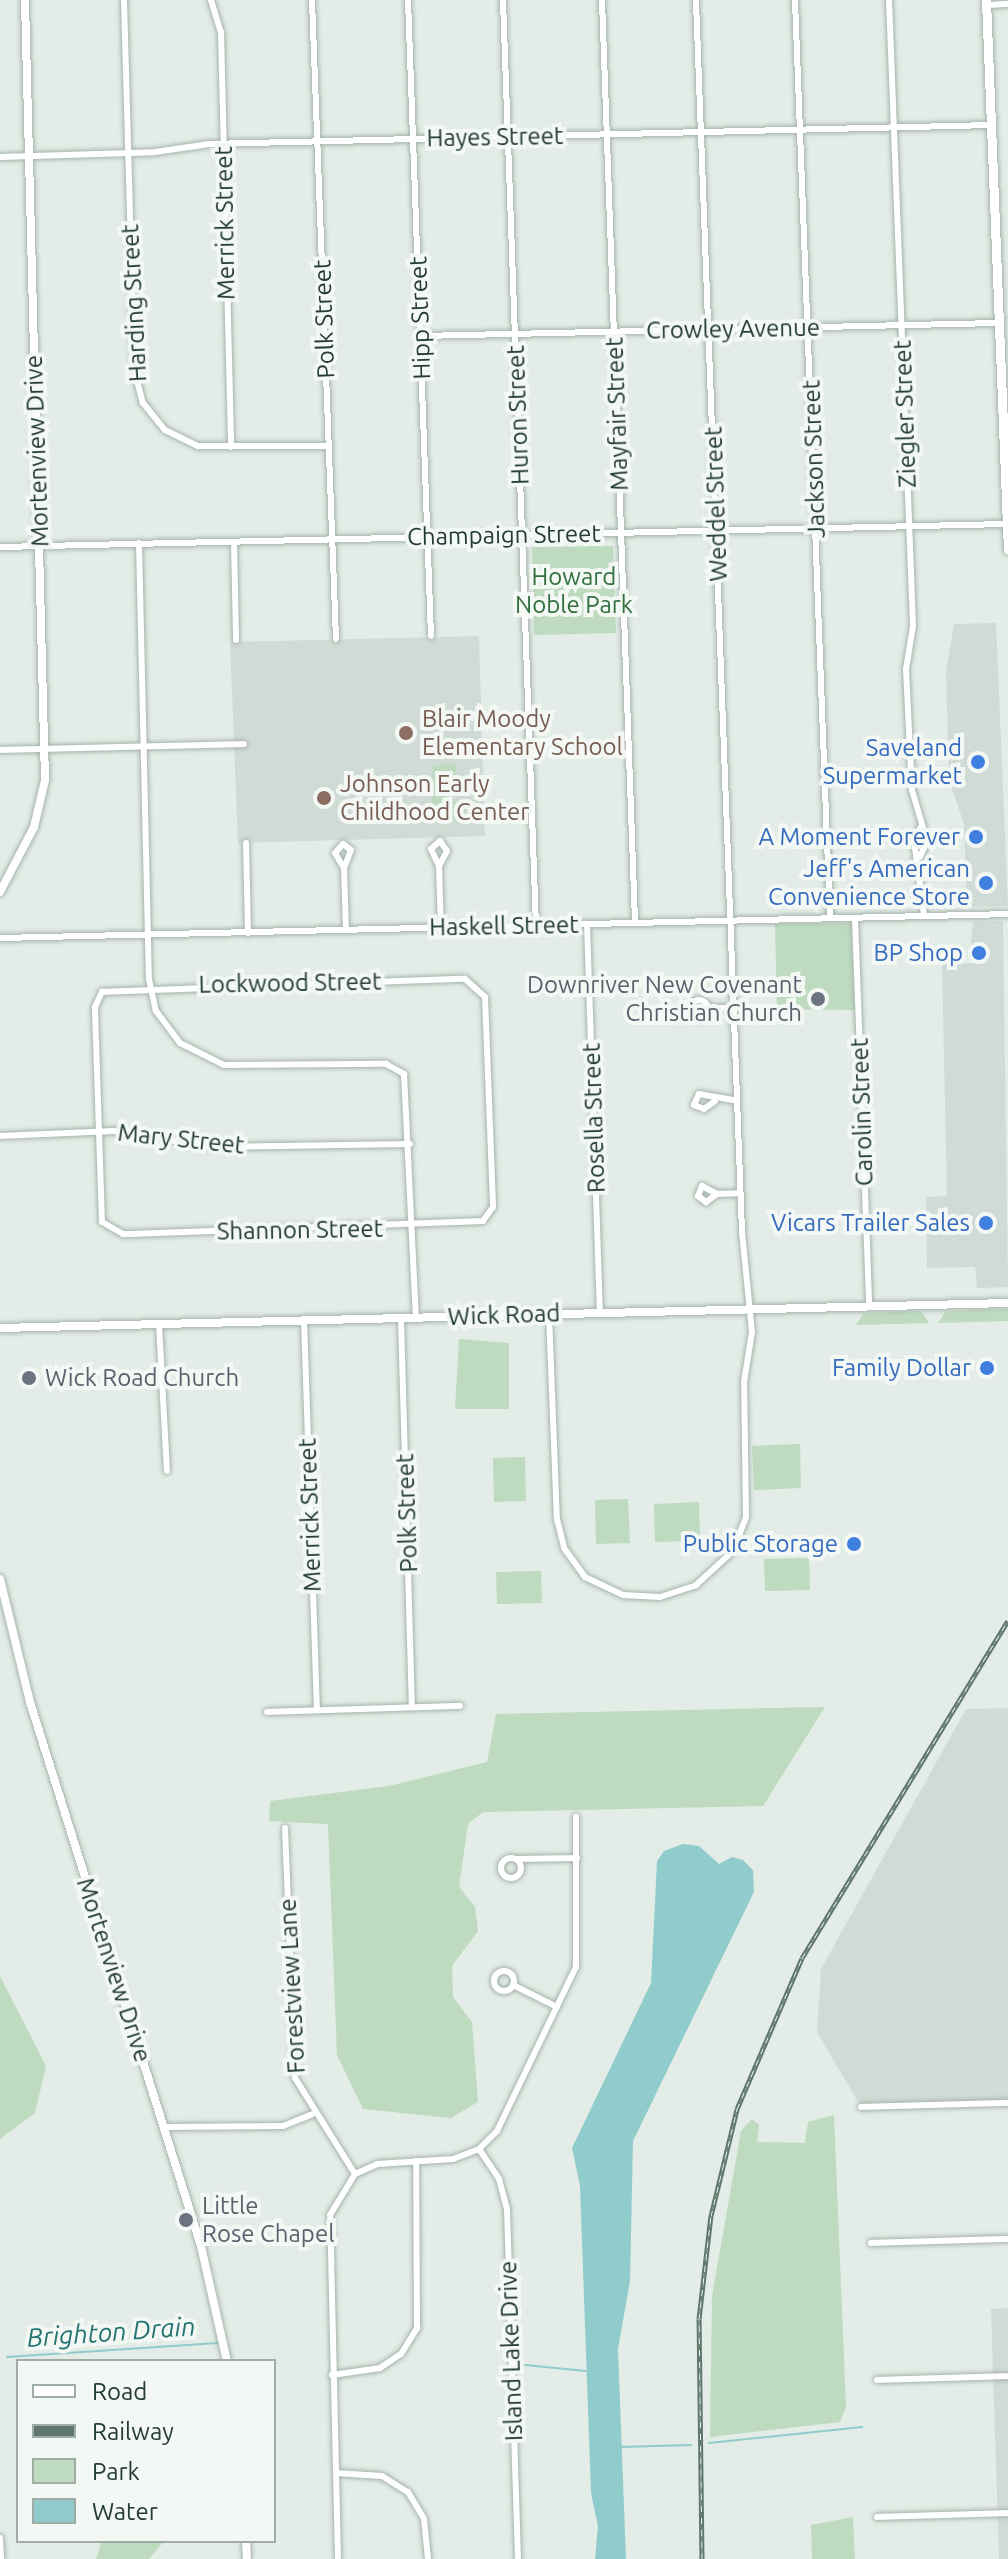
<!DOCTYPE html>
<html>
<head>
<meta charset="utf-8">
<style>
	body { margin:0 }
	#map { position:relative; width:1008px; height:2559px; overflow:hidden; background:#e3ece6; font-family:Ubuntu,sans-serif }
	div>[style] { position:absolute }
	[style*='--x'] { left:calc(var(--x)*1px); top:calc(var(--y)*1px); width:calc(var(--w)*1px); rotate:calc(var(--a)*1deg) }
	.built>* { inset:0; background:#d1dbd5 }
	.green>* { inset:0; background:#bedbc0 }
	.water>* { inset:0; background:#90cccb }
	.stream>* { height:2px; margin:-1px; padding:0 1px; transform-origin:1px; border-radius:1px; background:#90cccb }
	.roads { filter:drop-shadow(0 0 2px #a6b4ac) drop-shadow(0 0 2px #a6b4ac) }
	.minor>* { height:6px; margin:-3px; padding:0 3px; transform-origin:3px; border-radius:3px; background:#fff }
	.minor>.ring { margin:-3px; padding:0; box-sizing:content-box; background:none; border:6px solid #fff; border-radius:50% }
	.tertiary>* { height:8px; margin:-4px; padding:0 4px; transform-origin:4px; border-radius:4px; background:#fff }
	.secondary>* { height:9px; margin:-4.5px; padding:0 4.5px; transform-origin:4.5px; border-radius:4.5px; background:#fff }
	.rail>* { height:5px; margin-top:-2.5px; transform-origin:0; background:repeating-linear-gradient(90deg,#f3f8f5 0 6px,#5f776c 0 12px); box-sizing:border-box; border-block:2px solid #5f776c }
	.dots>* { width:22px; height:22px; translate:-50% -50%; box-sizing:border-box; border:4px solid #f3f8f5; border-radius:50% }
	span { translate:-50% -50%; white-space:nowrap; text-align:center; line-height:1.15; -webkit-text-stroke:8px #f3f8f5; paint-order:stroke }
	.street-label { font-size:24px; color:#243c31 }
	.park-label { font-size:24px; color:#326f3e }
	.education-label { font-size:24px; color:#785e54 }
	.left { translate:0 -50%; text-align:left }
	.shop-label { font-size:24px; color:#366cbe }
	.right { translate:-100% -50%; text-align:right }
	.worship-label { font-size:24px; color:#5b616d }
	.water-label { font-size:26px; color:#237372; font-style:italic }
	.legend { position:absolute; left:16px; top:2359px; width:260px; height:184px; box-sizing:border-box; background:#f3f8f5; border:2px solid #a0ada7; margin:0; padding:10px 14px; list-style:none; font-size:24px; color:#243c31 }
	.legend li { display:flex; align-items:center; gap:16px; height:40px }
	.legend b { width:40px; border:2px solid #a0ada7 }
</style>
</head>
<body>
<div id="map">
	<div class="built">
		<i style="clip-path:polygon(996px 623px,1008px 906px,967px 907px,964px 824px,949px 780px,946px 670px,954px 624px)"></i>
		<i style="clip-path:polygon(479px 636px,485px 836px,238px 843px,230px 642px)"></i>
		<i style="clip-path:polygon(1003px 921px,1008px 1287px,977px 1288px,975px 1267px,927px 1268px,926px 1197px,947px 1196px,942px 964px,981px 963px,970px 953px,973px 922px)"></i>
		<i style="clip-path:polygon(1008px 1708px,1008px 2103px,861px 2107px,817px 2032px,821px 1969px,966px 1709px)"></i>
		<i style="clip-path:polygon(1008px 2308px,1008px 2559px,999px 2559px,991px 2309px)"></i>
	</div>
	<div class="green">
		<i style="clip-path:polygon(613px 546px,616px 633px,534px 635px,532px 547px)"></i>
		<i style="clip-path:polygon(455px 763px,459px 788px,452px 790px,451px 801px,465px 803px,465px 813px,444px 826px,431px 810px,433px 766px)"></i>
		<i style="clip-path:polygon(851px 923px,855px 1010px,777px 1009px,775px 924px)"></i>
		<i style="clip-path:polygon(1008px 1309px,1008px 1321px,938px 1323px,946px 1311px)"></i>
		<i style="clip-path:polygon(921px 1311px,929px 1323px,856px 1325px,864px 1313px)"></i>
		<i style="clip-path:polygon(459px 1339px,509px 1343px,509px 1409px,455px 1409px)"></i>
		<i style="clip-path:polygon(800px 1444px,801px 1488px,754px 1490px,752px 1446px)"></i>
		<i style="clip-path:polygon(525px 1457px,526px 1501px,494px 1502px,493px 1458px)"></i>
		<i style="clip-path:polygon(628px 1499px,630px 1543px,596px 1544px,595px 1500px)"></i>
		<i style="clip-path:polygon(699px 1502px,700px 1541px,655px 1542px,654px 1504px)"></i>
		<i style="clip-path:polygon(809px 1558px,810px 1590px,765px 1591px,764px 1559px)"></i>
		<i style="clip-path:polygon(541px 1571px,542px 1603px,497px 1604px,496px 1572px)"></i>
		<i style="clip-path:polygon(825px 1707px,763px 1806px,483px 1812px,468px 1824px,459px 1887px,475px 1907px,478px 1931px,452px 1966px,453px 1997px,472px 2022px,478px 2102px,451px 2118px,363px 2109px,337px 2055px,328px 1824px,269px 1821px,270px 1801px,389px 1786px,487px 1762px,496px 1714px)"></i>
		<i style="clip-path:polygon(0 1976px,46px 2066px,35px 2113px,0 2139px)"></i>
		<i style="clip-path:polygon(834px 2115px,846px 2407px,840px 2422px,710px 2437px,712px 2296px,741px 2131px,752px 2119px,759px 2125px,757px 2142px,805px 2143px,808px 2122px)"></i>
		<i style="clip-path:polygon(853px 2517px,855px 2559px,812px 2559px,811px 2525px)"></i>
		<i style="clip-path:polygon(102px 2541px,164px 2541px,149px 2559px,96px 2559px)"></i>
	</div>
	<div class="water">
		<i style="clip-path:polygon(683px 1844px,699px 1846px,719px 1864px,732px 1857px,743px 1860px,753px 1870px,754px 1892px,633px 2141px,630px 2281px,618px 2349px,626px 2559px,595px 2559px,598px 2526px,591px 2493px,580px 2186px,572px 2148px,651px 1983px,657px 1861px,664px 1851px)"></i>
	</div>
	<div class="stream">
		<i style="--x:7;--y:2357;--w:211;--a:-3.8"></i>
		<i style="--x:525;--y:2365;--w:61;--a:5.6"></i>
		<i style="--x:709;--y:2443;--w:154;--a:-6"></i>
		<i style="--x:619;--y:2447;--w:72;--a:-1.6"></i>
	</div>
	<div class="roads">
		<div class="minor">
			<i style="--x:124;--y:0;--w:368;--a:88.4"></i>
			<i style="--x:134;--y:368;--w:36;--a:76"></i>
			<i style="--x:143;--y:403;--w:35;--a:51"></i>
			<i style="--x:165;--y:430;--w:37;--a:26"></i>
			<i style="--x:198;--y:446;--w:130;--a:0"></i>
			<i style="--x:211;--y:0;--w:34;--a:73"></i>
			<i style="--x:221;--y:32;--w:415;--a:88.6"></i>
			<i style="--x:312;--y:0;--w:639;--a:87.85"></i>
			<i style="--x:408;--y:0;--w:636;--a:87.93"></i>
			<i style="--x:503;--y:0;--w:927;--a:87.96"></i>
			<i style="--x:602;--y:0;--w:924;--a:87.95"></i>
			<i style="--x:795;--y:0;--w:919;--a:87.82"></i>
			<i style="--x:889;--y:0;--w:626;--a:87.8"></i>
			<i style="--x:913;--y:626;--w:44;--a:99.2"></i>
			<i style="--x:906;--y:669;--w:121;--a:87.2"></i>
			<i style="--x:912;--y:790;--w:53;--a:73.6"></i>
			<i style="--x:927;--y:841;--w:17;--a:114"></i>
			<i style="--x:987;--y:5;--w:21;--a:-3"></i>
			<i style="--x:0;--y:157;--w:155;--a:-1.8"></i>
			<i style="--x:155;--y:152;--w:55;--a:-8.4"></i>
			<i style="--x:209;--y:144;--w:782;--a:-1.39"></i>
			<i style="--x:420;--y:336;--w:578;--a:-1.29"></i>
			<i style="--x:234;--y:542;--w:98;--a:88.8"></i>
			<i style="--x:139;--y:543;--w:436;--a:88.7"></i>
			<i style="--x:149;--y:979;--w:33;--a:78"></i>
			<i style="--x:156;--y:1011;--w:40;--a:53"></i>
			<i style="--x:180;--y:1043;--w:49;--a:26.6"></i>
			<i style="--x:224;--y:1065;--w:162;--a:-0.4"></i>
			<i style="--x:386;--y:1064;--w:21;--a:29"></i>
			<i style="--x:404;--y:1074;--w:244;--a:87.2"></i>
			<i style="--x:0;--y:547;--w:1007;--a:-1.31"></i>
			<i style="--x:0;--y:750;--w:244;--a:-1.4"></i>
			<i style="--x:921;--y:827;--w:15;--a:118"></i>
			<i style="--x:914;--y:840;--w:76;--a:82.4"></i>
			<i style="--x:246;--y:843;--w:90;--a:88.7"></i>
			<i style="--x:439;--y:866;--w:19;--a:-115"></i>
			<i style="--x:431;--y:849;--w:12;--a:-42"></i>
			<i style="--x:440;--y:841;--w:12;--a:55"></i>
			<i style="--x:447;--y:851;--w:17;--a:118"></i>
			<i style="--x:439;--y:866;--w:62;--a:88.2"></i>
			<i style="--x:344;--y:868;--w:17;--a:-121"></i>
			<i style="--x:335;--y:853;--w:12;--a:-48"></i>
			<i style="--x:343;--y:844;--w:10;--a:37"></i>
			<i style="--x:351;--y:850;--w:19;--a:111"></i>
			<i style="--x:344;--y:868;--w:62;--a:88.2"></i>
			<i style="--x:855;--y:918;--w:389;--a:87.9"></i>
			<i style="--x:587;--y:924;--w:387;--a:88.1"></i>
			<i style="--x:0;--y:938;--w:1008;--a:-1.36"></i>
			<i style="--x:465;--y:979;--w:27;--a:42"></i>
			<i style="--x:485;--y:997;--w:210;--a:87.8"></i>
			<i style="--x:493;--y:1207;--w:17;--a:126"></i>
			<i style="--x:483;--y:1221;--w:360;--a:177.9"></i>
			<i style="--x:123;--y:1234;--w:24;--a:-150"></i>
			<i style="--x:102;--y:1222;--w:215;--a:-91.9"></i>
			<i style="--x:95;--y:1007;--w:17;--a:-65"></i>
			<i style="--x:102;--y:992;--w:363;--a:-2.1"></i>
			<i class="ring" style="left:690px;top:1000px;width:12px;height:12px"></i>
			<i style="--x:711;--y:1008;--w:23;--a:0"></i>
			<i style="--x:715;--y:1101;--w:14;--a:144"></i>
			<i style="--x:704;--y:1109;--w:11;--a:-158"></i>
			<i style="--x:694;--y:1105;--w:12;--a:-66"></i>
			<i style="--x:699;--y:1094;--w:39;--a:10"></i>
			<i style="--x:0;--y:1136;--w:114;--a:-2.5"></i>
			<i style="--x:114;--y:1131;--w:99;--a:9.3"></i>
			<i style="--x:212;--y:1147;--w:198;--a:-0.9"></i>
			<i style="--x:717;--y:1194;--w:14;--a:144"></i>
			<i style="--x:706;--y:1202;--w:10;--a:-143"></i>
			<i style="--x:698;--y:1196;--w:11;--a:-68"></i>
			<i style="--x:702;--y:1186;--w:17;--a:28"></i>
			<i style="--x:717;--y:1194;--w:23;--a:-2"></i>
			<i style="--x:549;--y:1314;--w:205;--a:87.8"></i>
			<i style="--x:557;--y:1519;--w:30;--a:76"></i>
			<i style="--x:564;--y:1548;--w:36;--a:54"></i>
			<i style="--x:585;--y:1577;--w:42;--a:25.3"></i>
			<i style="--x:623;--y:1595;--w:37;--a:3"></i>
			<i style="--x:660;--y:1597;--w:38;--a:-18"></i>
			<i style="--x:696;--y:1585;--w:50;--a:-42.6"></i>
			<i style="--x:733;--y:1551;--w:36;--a:-69"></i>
			<i style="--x:746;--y:1517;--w:135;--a:-90.8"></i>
			<i style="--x:744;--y:1382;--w:51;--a:-80.9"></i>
			<i style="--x:752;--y:1332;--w:100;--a:-95.7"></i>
			<i style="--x:742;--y:1232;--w:1233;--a:-92.14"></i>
			<i style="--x:401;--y:1318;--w:389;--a:88.4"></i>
			<i style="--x:304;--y:1320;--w:390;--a:88.1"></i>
			<i style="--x:159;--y:1324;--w:147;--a:86.9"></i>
			<i style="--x:267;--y:1712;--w:193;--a:-1.8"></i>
			<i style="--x:285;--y:1828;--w:250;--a:87.7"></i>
			<i style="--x:295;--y:2078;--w:113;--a:58"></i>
			<i class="ring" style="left:501px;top:1858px;width:14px;height:14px"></i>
			<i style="--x:517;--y:1859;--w:60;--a:-1"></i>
			<i class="ring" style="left:494px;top:1971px;width:14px;height:14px"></i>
			<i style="--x:513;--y:1985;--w:49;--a:26.6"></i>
			<i style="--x:861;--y:2107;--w:147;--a:-1.6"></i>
			<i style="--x:164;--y:2127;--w:119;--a:-0.5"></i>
			<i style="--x:283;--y:2126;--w:31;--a:-22"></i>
			<i style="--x:479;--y:2149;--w:36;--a:56"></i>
			<i style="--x:499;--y:2179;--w:31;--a:75"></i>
			<i style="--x:507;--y:2209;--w:350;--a:88.2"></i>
			<i style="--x:871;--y:2243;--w:137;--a:-1.7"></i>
			<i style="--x:332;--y:2375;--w:49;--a:-8.3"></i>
			<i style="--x:380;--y:2368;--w:25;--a:-34"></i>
			<i style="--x:401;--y:2354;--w:31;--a:-58"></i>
			<i style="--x:417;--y:2328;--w:167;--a:-90.3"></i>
			<i style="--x:877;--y:2380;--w:131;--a:-1.7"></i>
			<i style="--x:336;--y:2473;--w:46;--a:3.7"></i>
			<i style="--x:382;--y:2476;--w:31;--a:32"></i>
			<i style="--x:408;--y:2492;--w:31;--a:59"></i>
			<i style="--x:424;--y:2519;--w:40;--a:84.3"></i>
			<i style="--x:877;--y:2517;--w:131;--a:-1.7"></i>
			<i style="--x:0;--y:2538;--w:21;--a:87"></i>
			<i style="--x:338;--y:2559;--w:344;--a:-91.3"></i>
			<i style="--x:330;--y:2215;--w:48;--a:-58.6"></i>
			<i style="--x:355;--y:2174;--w:24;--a:-24"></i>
			<i style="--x:377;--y:2164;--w:76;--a:-3.8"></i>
			<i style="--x:453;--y:2159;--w:28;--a:-21"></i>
			<i style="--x:479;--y:2149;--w:25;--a:-45"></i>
			<i style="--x:497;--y:2131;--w:182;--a:-64.3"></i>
			<i style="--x:576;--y:1967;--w:150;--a:-90"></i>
		</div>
		<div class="tertiary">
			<i style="--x:0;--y:892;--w:73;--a:-62.4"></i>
			<i style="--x:34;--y:827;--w:48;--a:-76.8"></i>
			<i style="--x:45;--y:780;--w:780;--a:-91.47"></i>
			<i style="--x:0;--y:1328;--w:1008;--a:-1.42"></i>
			<i style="--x:0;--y:1579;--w:127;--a:76.3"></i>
			<i style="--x:30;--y:1702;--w:570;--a:72.55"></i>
			<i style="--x:201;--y:2246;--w:118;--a:77.3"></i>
			<i style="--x:246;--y:2541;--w:18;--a:87"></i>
		</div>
		<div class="secondary">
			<i style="--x:986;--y:0;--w:550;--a:87.71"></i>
		</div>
	</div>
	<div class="rail">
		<i style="--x:702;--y:2559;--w:240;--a:-90.7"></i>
		<i style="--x:699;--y:2319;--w:104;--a:-83.4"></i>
		<i style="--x:711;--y:2216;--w:110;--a:-76.3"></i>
		<i style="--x:737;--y:2109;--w:164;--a:-66.7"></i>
		<i style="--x:802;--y:1958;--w:395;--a:-58.6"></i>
	</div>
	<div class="dots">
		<i style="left:406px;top:733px;background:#8d6e63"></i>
		<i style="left:978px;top:762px;background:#3f7fe0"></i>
		<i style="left:324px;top:798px;background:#8d6e63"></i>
		<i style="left:976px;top:837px;background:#3f7fe0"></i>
		<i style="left:986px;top:883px;background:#3f7fe0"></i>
		<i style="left:979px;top:953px;background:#3f7fe0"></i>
		<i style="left:818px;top:999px;background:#6b7280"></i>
		<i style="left:986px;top:1223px;background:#3f7fe0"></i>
		<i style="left:987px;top:1368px;background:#3f7fe0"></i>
		<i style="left:29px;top:1378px;background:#6b7280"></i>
		<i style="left:854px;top:1544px;background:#3f7fe0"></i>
		<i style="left:186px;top:2220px;background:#6b7280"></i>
	</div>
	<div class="street-label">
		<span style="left:495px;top:137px;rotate:-1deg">Hayes Street</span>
		<span style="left:225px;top:223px;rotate:-91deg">Merrick Street</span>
		<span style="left:134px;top:303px;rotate:-93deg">Harding Street</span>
		<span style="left:420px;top:318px;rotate:-92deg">Hipp Street</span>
		<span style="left:324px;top:319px;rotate:-92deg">Polk Street</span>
		<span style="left:733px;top:329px;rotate:-1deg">Crowley Avenue</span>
		<span style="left:617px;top:414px;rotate:-92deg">Mayfair Street</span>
		<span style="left:905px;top:414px;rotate:-92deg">Ziegler Street</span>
		<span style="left:518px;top:415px;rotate:-92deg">Huron Street</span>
		<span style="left:37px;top:451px;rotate:-92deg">Mortenview Drive</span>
		<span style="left:814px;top:459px;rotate:-92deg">Jackson Street</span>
		<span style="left:716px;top:504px;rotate:-92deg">Weddel Street</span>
		<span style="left:504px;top:535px;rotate:-1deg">Champaign Street</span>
		<span style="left:504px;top:926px;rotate:-1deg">Haskell Street</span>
		<span style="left:290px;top:983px;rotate:-1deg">Lockwood Street</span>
		<span style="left:862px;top:1112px;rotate:-92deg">Carolin Street</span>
		<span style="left:594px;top:1118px;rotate:-92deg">Rosella Street</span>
		<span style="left:181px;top:1139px;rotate:6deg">Mary Street</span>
		<span style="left:300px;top:1230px;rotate:-1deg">Shannon Street</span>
		<span style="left:504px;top:1315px;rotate:-2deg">Wick Road</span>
		<span style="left:407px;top:1513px;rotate:-92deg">Polk Street</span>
		<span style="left:310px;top:1515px;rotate:-92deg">Merrick Street</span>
		<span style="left:114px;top:1970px;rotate:72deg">Mortenview Drive</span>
		<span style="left:292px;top:1986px;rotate:-93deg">Forestview Lane</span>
		<span style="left:511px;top:2351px;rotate:-92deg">Island Lake Drive</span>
	</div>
	<div class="park-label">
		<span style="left:574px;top:591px">Howard<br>Noble Park</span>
	</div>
	<div class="education-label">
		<span class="left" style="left:422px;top:733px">Blair Moody<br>Elementary School</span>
		<span class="left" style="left:340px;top:798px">Johnson Early<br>Childhood Center</span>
	</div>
	<div class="shop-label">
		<span class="right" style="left:962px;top:762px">Saveland<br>Supermarket</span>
		<span class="right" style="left:960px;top:837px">A Moment Forever</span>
		<span class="right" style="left:970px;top:883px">Jeff's American<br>Convenience Store</span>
		<span class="right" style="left:963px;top:953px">BP Shop</span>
		<span class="right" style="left:970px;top:1223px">Vicars Trailer Sales</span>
		<span class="right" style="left:971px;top:1368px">Family Dollar</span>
		<span class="right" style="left:838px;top:1544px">Public Storage</span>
	</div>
	<div class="worship-label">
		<span class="right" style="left:802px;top:999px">Downriver New Covenant<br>Christian Church</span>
		<span class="left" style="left:45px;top:1378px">Wick Road Church</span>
		<span class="left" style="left:202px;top:2220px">Little<br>Rose Chapel</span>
	</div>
	<div class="water-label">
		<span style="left:111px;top:2332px;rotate:-4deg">Brighton Drain</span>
	</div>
	<ul class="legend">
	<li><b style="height:10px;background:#fff"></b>Road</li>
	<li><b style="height:10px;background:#5f776c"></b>Railway</li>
	<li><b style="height:22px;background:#bedbc0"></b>Park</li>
	<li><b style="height:22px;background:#90cccb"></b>Water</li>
	</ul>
</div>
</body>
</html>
